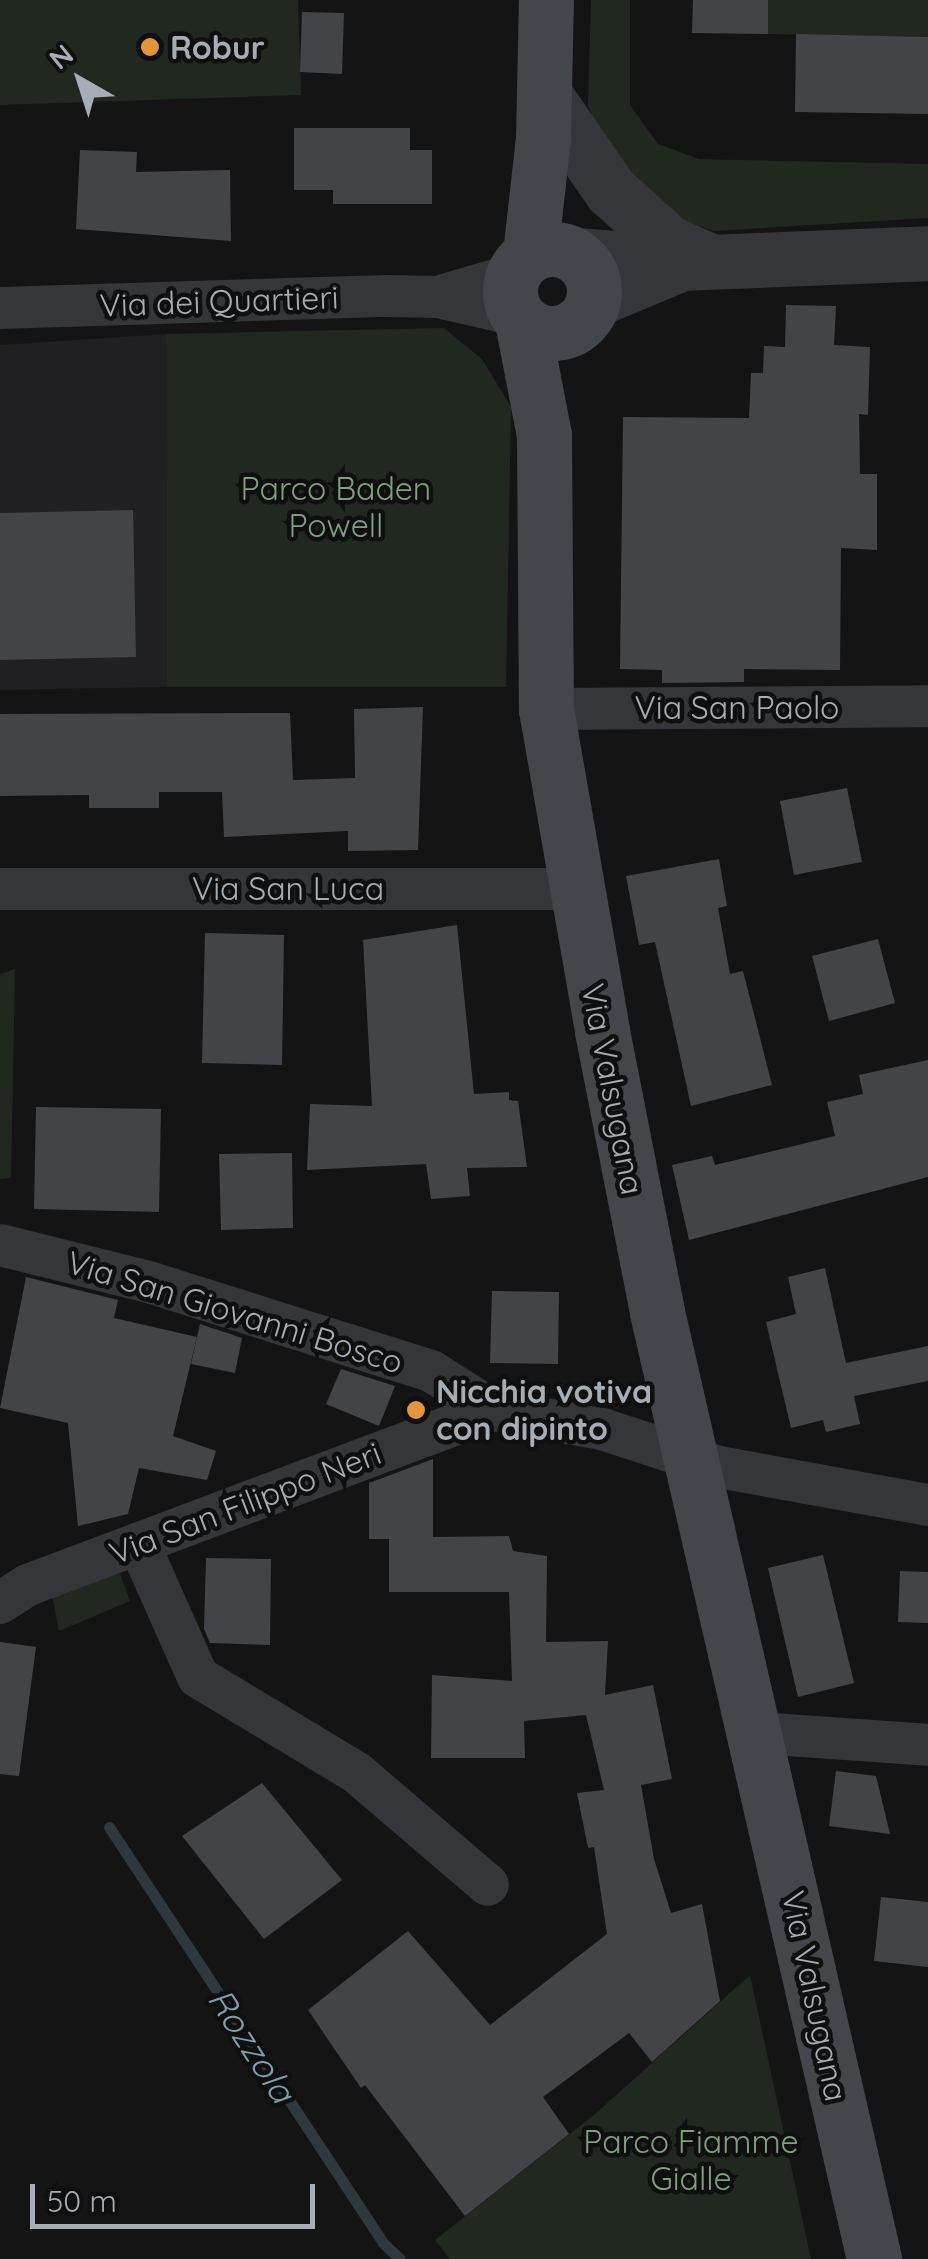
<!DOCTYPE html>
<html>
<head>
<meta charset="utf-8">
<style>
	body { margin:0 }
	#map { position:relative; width:928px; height:2259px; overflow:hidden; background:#141415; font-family:Quicksand,sans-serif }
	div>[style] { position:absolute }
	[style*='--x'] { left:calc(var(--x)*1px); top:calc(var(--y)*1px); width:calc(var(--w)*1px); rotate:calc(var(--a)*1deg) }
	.built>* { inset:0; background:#202022 }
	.green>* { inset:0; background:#202820 }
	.stream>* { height:11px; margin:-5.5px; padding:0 5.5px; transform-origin:5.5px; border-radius:5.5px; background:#2e383d }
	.building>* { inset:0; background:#434448 }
	.minor>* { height:42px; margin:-21px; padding:0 21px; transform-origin:21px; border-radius:21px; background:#35363a }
	.tertiary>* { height:55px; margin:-27.5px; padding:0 27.5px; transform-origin:27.5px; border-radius:27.5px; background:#35363a }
	.secondary>* { height:55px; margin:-27.5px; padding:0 27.5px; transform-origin:27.5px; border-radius:27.5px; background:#43464a }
	.secondary>.ring { margin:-27.5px; padding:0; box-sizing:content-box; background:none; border:55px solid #43464a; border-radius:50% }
	.dots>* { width:28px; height:28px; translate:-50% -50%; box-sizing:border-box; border:5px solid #0f0f10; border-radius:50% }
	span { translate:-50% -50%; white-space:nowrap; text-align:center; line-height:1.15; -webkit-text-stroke:9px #0f0f10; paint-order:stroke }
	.poi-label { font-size:32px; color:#a6adb4; font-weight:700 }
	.left { translate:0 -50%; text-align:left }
	.street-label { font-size:32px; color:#a6adb4 }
	.park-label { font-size:32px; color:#819e7f }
	.water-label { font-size:35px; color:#809ead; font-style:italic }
	.north { position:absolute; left:30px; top:30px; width:100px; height:100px; -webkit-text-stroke:8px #0f0f10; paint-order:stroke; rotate:321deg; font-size:28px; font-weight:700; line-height:40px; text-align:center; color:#a6adb4 }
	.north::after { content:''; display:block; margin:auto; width:35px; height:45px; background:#a6adb4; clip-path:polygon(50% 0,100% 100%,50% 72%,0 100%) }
	.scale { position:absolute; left:30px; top:2184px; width:285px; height:45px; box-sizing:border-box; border:5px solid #a6adb4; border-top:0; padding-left:12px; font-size:30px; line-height:35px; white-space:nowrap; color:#a6adb4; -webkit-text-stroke:8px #0f0f10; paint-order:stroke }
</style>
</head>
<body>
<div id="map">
	<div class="built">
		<i style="clip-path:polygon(166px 334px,167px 687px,0 690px,0 345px)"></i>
	</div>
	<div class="green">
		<i style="clip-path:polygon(0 0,298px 0,301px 95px,0 105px)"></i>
		<i style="clip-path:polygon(591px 0,630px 0,630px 105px,658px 144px,699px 159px,928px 164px,928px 218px,713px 231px,674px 216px,604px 147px,588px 105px)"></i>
		<i style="clip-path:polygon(768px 0,928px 0,928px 37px,768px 34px)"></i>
		<i style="clip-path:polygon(444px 328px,482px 359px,511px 407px,506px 687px,167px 687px,166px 334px)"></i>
		<i style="clip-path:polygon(15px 969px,11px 1178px,0 1179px,0 974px)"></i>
		<i style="clip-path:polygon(119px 1571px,130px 1601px,59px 1631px,52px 1595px)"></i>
		<i style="clip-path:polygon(750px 1975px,811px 2259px,450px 2259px,435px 2240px,594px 2115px)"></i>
	</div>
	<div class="stream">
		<i style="--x:109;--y:1827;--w:498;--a:56.6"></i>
		<i style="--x:383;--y:2243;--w:23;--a:43"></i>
	</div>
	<div class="building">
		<i style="clip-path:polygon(693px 0,768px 0,768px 34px,692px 33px)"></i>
		<i style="clip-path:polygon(302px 12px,344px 13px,342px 74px,300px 72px)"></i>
		<i style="clip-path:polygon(796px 34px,928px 37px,928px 114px,795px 112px)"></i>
		<i style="clip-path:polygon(294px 128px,410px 128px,410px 150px,432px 150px,432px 204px,333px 204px,333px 190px,294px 190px)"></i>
		<i style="clip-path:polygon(80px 150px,137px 152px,136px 172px,230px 170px,231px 241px,76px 229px)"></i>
		<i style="clip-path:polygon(786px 305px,836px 306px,834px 345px,870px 347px,868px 415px,859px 414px,860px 474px,877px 474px,877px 550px,841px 548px,840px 670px,744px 669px,744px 682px,662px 683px,662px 670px,620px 669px,623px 417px,749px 418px,751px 373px,763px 373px,764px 346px,785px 347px)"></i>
		<i style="clip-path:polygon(133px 510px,136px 657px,0 660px,0 513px)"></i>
		<i style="clip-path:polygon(423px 707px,418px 850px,348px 851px,348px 831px,224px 837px,222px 792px,159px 792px,159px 808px,89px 808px,89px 795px,0 796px,0 714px,290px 713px,293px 780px,355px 778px,354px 709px)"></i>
		<i style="clip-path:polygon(847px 788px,862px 862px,794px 875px,780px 801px)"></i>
		<i style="clip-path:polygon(719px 859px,727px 906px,718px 908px,730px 974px,743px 971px,772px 1085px,691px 1106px,655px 942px,639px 945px,626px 876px)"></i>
		<i style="clip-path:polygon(457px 925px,474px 1094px,509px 1092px,509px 1100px,518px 1101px,527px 1167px,467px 1168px,470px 1196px,431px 1199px,426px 1164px,307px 1170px,310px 1104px,372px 1106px,363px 940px)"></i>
		<i style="clip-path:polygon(205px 933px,284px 935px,282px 1065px,202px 1063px)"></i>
		<i style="clip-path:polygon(878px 939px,895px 1003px,829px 1021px,812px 956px)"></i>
		<i style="clip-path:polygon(928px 1060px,928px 1177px,689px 1240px,672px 1165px,712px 1156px,715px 1165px,835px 1136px,827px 1102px,863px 1094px,859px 1075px)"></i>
		<i style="clip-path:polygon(36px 1107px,161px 1109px,159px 1212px,34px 1209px)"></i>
		<i style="clip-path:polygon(292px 1153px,293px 1228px,221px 1230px,219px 1154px)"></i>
		<i style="clip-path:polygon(825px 1268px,846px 1363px,928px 1346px,928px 1381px,854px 1396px,860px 1424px,826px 1432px,823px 1420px,791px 1428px,766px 1322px,796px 1314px,788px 1277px)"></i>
		<i style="clip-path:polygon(26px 1277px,118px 1300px,114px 1318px,197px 1337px,173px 1436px,216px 1451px,207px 1480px,139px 1468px,128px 1514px,78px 1526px,68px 1423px,0 1408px)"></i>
		<i style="clip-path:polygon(492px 1291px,559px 1292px,558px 1364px,490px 1363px)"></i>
		<i style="clip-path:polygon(200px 1324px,242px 1338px,235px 1373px,191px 1364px)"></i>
		<i style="clip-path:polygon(341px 1369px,395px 1386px,379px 1426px,326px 1404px)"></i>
		<i style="clip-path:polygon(433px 1459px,433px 1537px,509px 1536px,513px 1551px,547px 1556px,546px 1642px,608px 1641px,605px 1695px,653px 1685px,672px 1779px,641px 1785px,654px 1859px,671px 1913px,702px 1904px,720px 2001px,652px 2062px,629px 2033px,543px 2097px,569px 2134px,465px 2216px,365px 2085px,361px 2088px,308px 2010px,408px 1931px,490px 2025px,607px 1934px,594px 1847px,588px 1848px,577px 1793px,604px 1790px,586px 1715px,524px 1721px,525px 1758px,431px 1758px,432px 1675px,512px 1681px,509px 1592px,389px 1592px,389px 1539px,369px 1539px,369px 1483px)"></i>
		<i style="clip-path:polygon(823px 1555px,854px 1683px,798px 1697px,768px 1568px)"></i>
		<i style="clip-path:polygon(206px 1558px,271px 1559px,270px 1645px,210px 1643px,204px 1629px)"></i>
		<i style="clip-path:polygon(900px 1571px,928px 1572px,928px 1623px,898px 1622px)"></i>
		<i style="clip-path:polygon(0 1642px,36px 1647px,19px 1776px,0 1774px)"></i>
		<i style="clip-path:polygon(836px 1771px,876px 1776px,890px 1834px,829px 1826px)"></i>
		<i style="clip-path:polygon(262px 1783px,342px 1880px,264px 1939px,182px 1836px)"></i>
		<i style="clip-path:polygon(881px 1897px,928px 1902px,928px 1967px,874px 1961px)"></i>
	</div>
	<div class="minor">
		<i style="--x:444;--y:295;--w:72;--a:-16.2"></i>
		<i style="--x:0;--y:308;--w:386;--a:-1.8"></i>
		<i style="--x:386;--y:296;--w:52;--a:1.1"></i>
		<i style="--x:438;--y:297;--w:81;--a:12.8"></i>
		<i style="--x:546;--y:709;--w:382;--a:-0.4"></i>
		<i style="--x:0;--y:889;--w:577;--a:0"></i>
		<i style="--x:0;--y:1245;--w:157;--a:14"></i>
		<i style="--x:152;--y:1283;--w:293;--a:17.5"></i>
		<i style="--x:431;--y:1371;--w:73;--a:32.2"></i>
		<i style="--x:493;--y:1410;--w:111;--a:9.9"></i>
		<i style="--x:602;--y:1429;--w:123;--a:18"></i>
		<i style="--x:719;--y:1467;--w:212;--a:10.3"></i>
		<i style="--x:139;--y:1544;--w:145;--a:66.1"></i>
		<i style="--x:198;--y:1677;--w:186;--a:31.1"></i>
		<i style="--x:357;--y:1773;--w:172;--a:40.5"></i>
		<i style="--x:0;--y:1603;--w:33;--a:-33"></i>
		<i style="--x:28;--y:1585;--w:497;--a:-20.6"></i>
		<i style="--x:758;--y:1733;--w:170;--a:4"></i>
	</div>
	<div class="tertiary">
		<i style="--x:544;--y:94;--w:118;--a:55.4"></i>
		<i style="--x:611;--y:191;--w:76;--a:41.8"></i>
		<i style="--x:668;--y:242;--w:44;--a:24.2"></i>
		<i style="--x:575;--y:255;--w:107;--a:4.3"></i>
		<i style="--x:682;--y:263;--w:246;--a:-2.3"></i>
		<i style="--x:593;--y:300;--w:89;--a:-22.5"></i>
	</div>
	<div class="secondary">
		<i class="ring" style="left:510px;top:249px;width:29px;height:29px"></i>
		<i style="--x:530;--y:254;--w:116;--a:-83.6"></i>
		<i style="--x:543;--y:139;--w:139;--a:-88.8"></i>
		<i style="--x:522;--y:321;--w:116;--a:79.1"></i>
		<i style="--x:544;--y:435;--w:274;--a:89.6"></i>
		<i style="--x:546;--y:709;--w:327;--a:80.1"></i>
		<i style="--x:602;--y:1031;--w:286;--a:78.9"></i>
		<i style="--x:657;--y:1312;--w:972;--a:77.09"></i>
	</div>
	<div class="dots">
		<i style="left:150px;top:47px;background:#e3943e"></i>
		<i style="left:416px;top:1410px;background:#e3943e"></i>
	</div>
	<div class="poi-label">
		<span class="left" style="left:170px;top:47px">Robur</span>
		<span class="left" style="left:436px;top:1410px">Nicchia votiva<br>con dipinto</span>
	</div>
	<div class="street-label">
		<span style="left:219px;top:301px;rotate:-2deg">Via dei Quartieri</span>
		<span style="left:737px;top:707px">Via San Paolo</span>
		<span style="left:288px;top:888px">Via San Luca</span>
		<span style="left:613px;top:1089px;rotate:79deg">Via Valsugana</span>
		<span style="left:235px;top:1312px;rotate:17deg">Via San Giovanni Bosco</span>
		<span style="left:245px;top:1503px;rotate:-21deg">Via San Filippo Neri</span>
		<span style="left:815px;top:1996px;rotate:78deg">Via Valsugana</span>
	</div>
	<div class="park-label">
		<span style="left:336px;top:507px">Parco Baden<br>Powell</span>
		<span style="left:691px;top:2160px">Parco Fiamme<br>Gialle</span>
	</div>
	<div class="water-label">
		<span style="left:252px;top:2045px;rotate:57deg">Rozzola</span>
	</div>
	<div class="north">N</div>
	<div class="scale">50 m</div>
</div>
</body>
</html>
